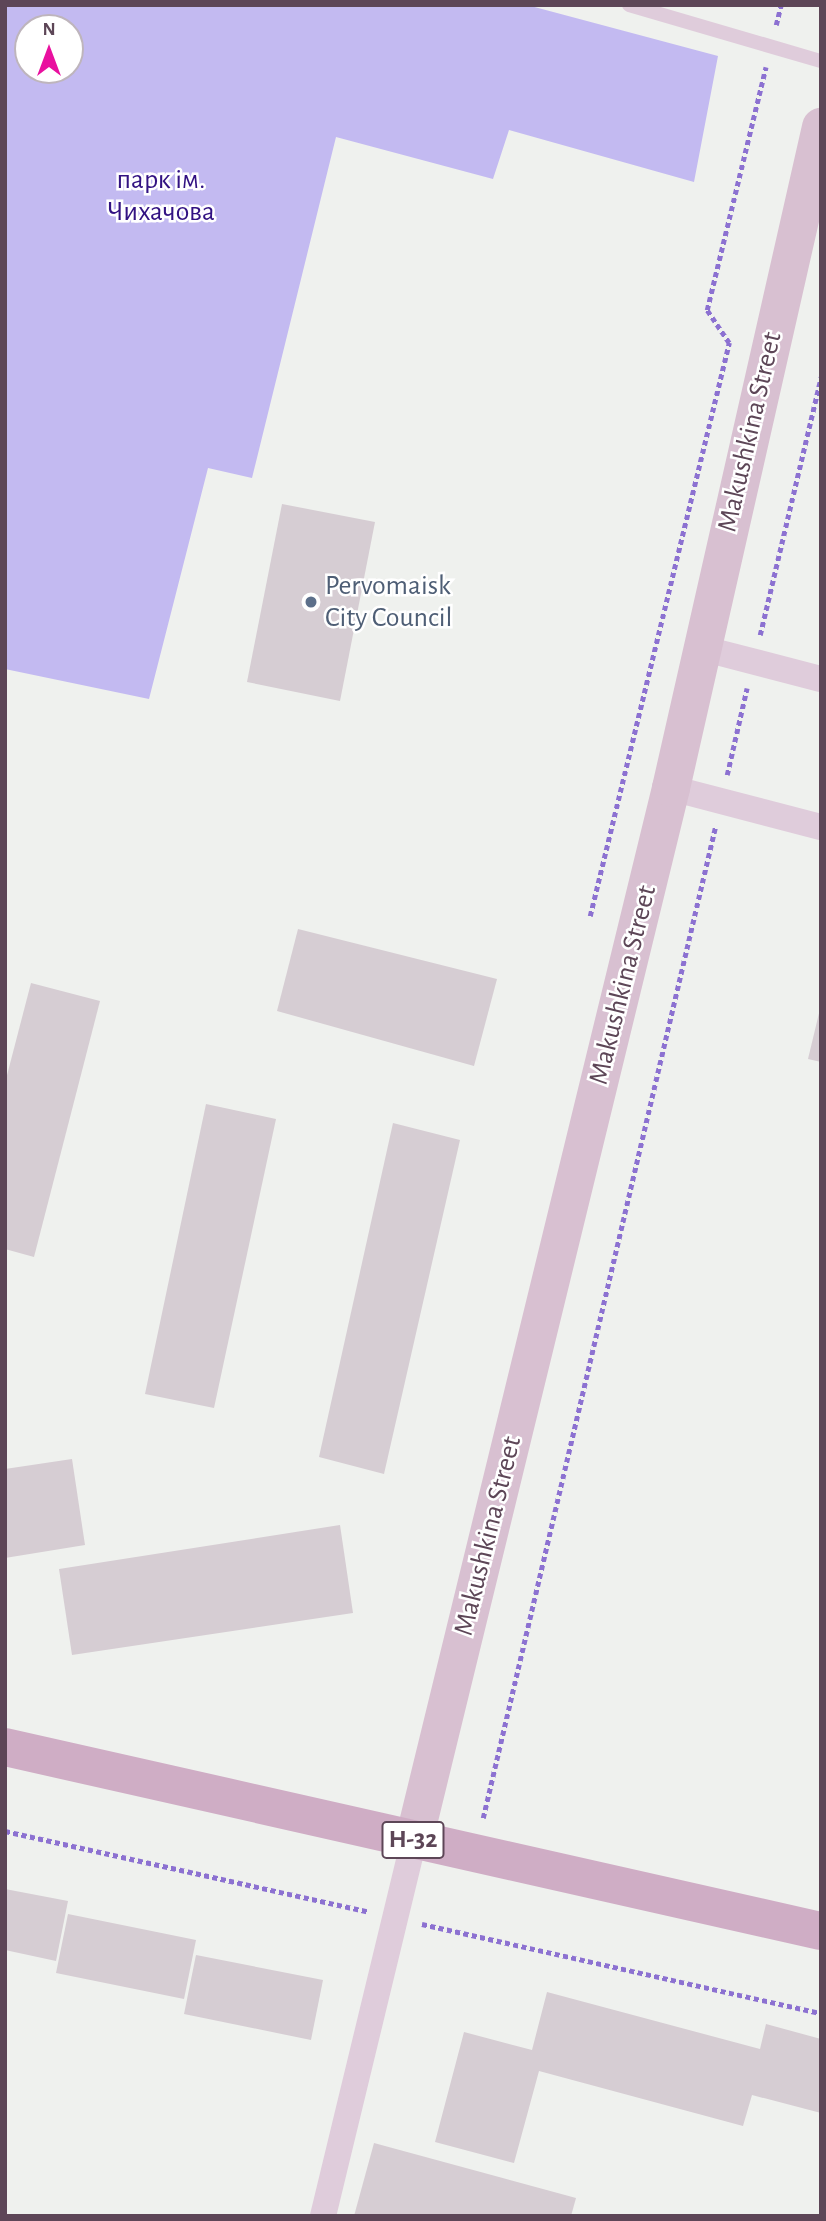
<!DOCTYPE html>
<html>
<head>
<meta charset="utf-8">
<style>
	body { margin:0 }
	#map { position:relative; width:826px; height:2221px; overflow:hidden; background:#eff1ee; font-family:"Alegreya Sans",sans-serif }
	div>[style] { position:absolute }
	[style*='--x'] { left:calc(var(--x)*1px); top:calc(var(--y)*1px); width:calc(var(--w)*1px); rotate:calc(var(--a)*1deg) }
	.green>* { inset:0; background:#c3baf1 }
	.building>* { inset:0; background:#d6cdd3 }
	.path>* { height:4.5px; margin-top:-2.25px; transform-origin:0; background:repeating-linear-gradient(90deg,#8c71d1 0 5px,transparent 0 8.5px) }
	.lane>* { height:14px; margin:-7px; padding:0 7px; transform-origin:7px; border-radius:7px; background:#dfccdb }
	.street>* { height:26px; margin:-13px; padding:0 13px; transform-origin:13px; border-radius:13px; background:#dfccdb }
	.secondary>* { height:38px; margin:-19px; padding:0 19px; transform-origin:19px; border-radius:19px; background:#d8c0d1 }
	.primary>* { height:38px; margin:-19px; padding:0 19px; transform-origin:19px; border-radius:19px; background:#cfadc5 }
	.dots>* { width:19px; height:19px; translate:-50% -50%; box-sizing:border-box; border:4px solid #fff; border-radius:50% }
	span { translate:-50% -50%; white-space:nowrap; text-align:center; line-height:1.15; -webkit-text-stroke:5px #fff; paint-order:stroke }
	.shield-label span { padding:2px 5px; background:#fff; border:2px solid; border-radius:5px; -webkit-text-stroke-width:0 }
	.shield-label { font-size:26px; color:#5d4657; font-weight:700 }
	.park-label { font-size:28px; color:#321282 }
	.street-label { font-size:28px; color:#5d4657 }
	.service-label { font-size:28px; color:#4e5e75 }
	.left { translate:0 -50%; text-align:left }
	.frame { position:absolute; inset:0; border:7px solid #5d4657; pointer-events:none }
	.north { position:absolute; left:14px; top:14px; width:70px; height:70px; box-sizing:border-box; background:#fff; border:2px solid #beb5bc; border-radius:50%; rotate:0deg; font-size:19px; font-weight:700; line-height:28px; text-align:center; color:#5d4657 }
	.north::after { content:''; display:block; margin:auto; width:24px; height:32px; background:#e9109f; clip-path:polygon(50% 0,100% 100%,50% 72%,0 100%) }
</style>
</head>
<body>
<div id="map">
	<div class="green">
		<i style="clip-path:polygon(evenodd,5px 5px,527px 5px,718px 56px,694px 182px,509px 130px,493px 179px,336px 137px,252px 478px,208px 468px,149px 699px,5px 669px,5px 5px,28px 28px,70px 28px,70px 70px,28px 70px,28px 28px)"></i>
	</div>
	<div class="building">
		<i style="clip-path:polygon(282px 504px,375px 522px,340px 701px,247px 682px)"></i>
		<i style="clip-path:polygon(298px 929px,497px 979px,474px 1066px,277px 1011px)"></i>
		<i style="clip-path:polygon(31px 983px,100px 1001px,34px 1257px,5px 1249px,5px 1083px)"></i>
		<i style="clip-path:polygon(820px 1009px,821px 1009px,821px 1062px,808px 1059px)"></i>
		<i style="clip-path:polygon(206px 1104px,276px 1119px,214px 1408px,145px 1394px)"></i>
		<i style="clip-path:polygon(393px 1123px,460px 1140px,384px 1474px,319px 1457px)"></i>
		<i style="clip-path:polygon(72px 1459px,85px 1545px,5px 1558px,5px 1469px)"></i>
		<i style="clip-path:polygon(340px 1525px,353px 1613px,72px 1655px,59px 1569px)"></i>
		<i style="clip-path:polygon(5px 1889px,68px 1901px,56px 1961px,5px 1950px)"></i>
		<i style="clip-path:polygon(68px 1914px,196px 1940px,184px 1999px,56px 1973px)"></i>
		<i style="clip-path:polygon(196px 1955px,323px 1980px,311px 2040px,184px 2014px)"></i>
		<i style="clip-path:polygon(547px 1992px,760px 2049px,766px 2024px,821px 2039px,821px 2113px,752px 2095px,743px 2126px,539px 2071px,514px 2163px,435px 2142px,464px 2032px,532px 2050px)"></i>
		<i style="clip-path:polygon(374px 2143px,576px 2198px,571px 2216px,354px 2216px)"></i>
	</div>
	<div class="path">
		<i style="--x:776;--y:25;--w:21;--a:-76"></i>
		<i style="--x:760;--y:635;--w:265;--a:-76.7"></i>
		<i style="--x:727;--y:775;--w:89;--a:-77.1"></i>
		<i style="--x:590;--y:916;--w:590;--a:-76.36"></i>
		<i style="--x:729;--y:343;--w:40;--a:-124"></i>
		<i style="--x:707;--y:310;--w:250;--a:-76.4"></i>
		<i style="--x:483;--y:1818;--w:1017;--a:-76.81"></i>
		<i style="--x:5;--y:1831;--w:373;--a:12.5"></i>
		<i style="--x:422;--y:1924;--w:409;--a:12.6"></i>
	</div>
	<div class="lane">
		<i style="--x:629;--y:5;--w:200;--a:16.3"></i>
	</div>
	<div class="street">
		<i style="--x:701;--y:648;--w:124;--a:14.5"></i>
		<i style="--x:671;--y:788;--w:155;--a:14.6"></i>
		<i style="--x:323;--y:2216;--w:387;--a:-76.4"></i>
	</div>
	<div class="secondary">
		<i style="--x:414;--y:1840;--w:1083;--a:-76.27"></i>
		<i style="--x:671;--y:788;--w:678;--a:-77.21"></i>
	</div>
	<div class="primary">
		<i style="--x:5;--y:1747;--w:836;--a:12.71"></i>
	</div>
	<div class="dots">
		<i style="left:311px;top:602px;background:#5c6f8a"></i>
	</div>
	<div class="shield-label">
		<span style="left:413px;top:1840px">Н-32</span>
	</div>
	<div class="park-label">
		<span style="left:161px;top:196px">парк ім.<br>Чихачова</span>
	</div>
	<div class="street-label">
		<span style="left:750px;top:432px;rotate:-77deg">Makushkina Street</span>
		<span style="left:623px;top:985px;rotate:-76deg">Makushkina Street</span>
		<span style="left:488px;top:1536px;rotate:-76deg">Makushkina Street</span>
	</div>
	<div class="service-label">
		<span class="left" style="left:325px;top:602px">Pervomaisk<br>City Council</span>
	</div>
	<div class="frame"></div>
	<div class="north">N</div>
</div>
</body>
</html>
